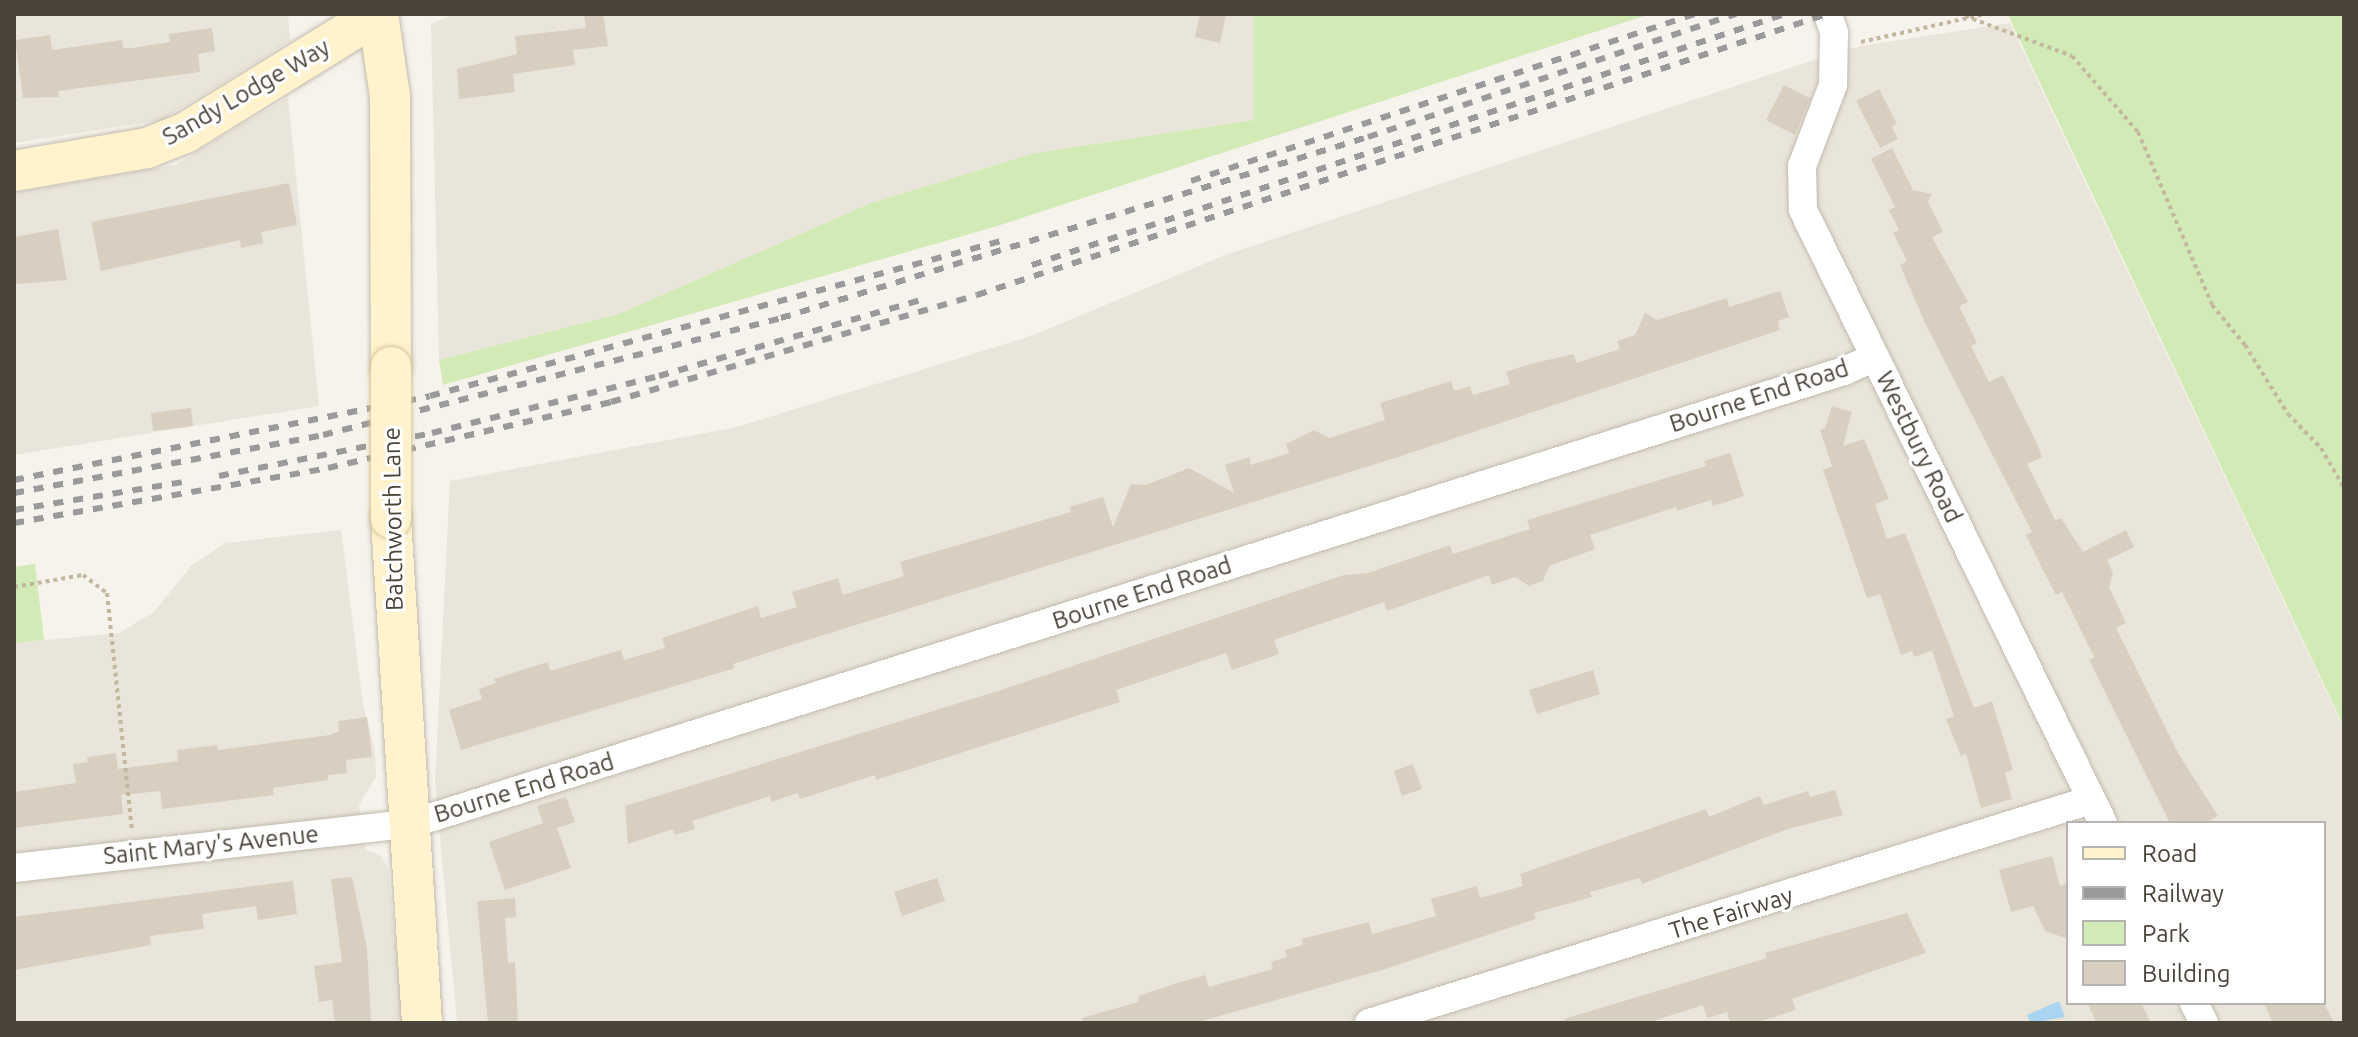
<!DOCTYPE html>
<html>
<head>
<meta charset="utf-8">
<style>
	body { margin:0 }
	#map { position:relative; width:2358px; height:1037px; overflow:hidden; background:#f6f3ec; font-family:Ubuntu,sans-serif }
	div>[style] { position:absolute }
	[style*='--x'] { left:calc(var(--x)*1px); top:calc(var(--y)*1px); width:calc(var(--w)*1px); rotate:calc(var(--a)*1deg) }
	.residential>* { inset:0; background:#eae5da }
	.green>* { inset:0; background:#d2eab5 }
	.water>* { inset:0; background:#a9d4f2 }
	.building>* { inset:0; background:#d8cfc1 }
	.path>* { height:4px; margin-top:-2px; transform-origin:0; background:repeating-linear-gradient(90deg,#c4b79f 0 4px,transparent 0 8px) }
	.roads { filter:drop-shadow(0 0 2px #c2bbae) drop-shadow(0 0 2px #c2bbae) }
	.street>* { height:28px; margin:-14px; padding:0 14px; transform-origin:14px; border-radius:14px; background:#fff }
	.secondary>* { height:40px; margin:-20px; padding:0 20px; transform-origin:20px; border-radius:20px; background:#fff3cd }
	.rail>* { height:6px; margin-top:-3px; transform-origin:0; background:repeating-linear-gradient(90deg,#9a9a9a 0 10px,transparent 0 20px) }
	.bridges { filter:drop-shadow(0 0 2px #d6c79b) drop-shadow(0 0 2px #d6c79b) }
	.secondary-bridge>* { height:40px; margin:-20px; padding:0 20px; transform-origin:20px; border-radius:20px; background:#fff3cd }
	span { translate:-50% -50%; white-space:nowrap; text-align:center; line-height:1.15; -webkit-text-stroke:6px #fff; paint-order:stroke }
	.street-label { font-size:24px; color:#4b4439 }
	.frame { position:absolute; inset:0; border:16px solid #4b4439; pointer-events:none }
	.legend { position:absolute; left:2066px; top:821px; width:260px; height:184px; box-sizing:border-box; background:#fff; border:2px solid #b7b4b0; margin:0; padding:10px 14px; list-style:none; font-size:24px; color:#4b4439 }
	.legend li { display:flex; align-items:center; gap:16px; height:40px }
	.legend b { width:40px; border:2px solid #b7b4b0 }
</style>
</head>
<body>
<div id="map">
	<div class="residential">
		<i style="clip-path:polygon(14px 14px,288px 14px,290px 41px,162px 120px,14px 143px)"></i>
		<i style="clip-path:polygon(454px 14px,1254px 14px,1254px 120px,1035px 153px,871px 203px,619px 314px,439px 360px,431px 24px)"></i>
		<i style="clip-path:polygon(evenodd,2010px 23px,2344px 729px,2344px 1023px,457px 1023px,435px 782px,450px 481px,737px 427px,1031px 336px,1228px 254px,1823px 57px,1861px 46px,2010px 23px,2068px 823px,2324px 823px,2324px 1003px,2068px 1003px,2068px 823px)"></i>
		<i style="clip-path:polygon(288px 97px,319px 406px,14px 455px,14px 193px,175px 165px)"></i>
		<i style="clip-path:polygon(341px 530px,363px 704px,375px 750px,376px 777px,359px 805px,365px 849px,381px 856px,388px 868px,403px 1023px,14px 1023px,14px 643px,119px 633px,154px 612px,192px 565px,225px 543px)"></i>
	</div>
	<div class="green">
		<i style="clip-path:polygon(1254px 14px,1650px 14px,994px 227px,443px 385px,439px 360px,619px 314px,871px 203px,1035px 153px,1254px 120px)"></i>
		<i style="clip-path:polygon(2008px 14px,2344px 14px,2344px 727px,2015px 30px)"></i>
		<i style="clip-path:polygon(35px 564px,44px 640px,14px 643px,14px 567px)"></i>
	</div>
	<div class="water">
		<i style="clip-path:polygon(2059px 1001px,2065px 1017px,2031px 1023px,2027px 1015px)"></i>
	</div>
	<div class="building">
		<i style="clip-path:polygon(584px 14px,603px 14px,608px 46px,573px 50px,575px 65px,513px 74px,515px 92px,459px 99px,457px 69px,517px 54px,515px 36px,586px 28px)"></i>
		<i style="clip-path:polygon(1200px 14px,1226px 14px,1220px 43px,1195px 37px)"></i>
		<i style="clip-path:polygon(212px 28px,215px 51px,198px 54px,200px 72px,58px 91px,59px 97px,23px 98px,15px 40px,50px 35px,52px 50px,122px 40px,123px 48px,132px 48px,170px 42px,169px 34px)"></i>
		<i style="clip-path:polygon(1784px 85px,1810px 98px,1795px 135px,1766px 120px)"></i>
		<i style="clip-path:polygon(1879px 89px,1897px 124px,1892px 127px,1898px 139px,1880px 148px,1856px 101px)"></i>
		<i style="clip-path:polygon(1892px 148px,1913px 190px,1932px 194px,1928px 202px,1943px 232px,1932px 237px,1968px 302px,1959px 306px,1977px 343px,1971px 346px,1989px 382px,2003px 375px,2035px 439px,2042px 457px,2027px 464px,2055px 520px,2061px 518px,2083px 552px,2126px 530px,2134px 547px,2107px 560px,2113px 573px,2109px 587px,2126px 623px,2116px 628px,2178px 753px,2218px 816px,2205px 823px,2170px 823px,2089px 660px,2094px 657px,2062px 592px,2056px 595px,2043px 570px,2026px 535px,2032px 532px,1925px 323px,1900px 265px,1907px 261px,1893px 233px,1899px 230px,1889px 210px,1895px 207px,1871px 159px)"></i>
		<i style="clip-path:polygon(289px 183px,297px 225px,261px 232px,263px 243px,241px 248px,240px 240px,101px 271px,91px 222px)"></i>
		<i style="clip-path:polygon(58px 229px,67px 280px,16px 284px,14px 237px)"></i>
		<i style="clip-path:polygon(1780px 291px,1789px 317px,1778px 321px,1780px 330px,1392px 459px,801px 642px,733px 664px,735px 668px,461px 750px,449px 710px,482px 699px,479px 689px,496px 683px,494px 679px,548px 662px,550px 671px,621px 650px,624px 660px,665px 648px,662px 638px,758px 606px,761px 618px,797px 607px,792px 592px,838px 578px,843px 595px,904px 576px,900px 562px,1071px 512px,1069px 507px,1103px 497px,1113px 527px,1131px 484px,1146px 485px,1189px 468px,1234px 493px,1225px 465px,1249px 457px,1251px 465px,1289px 453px,1286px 444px,1314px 430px,1329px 438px,1385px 420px,1380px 403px,1451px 381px,1454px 391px,1470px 386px,1473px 395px,1510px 384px,1506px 372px,1530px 364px,1574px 354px,1576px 363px,1620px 349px,1617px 341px,1635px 335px,1645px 313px,1657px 320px,1727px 298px,1729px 307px)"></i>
		<i style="clip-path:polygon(1832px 406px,1852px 412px,1843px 446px,1864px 439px,1889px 499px,1875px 504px,1887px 539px,1905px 533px,1974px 708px,1992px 701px,2013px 770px,2005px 773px,2012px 799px,1981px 808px,1966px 754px,1961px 756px,1946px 719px,1954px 716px,1932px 651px,1942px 647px,1914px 657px,1912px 651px,1901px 655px,1880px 594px,1867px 598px,1823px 470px,1832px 466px,1820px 430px,1825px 428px)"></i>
		<i style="clip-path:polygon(191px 408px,193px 426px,153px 431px,151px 413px)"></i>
		<i style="clip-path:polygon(1730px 453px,1744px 496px,1713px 506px,1711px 500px,1677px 511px,1676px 507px,1590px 535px,1595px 549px,1549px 566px,1543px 581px,1529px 586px,1515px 577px,1492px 585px,1489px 575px,1387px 611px,1384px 602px,1274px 640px,1279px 654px,1232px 670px,1226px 653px,1116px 690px,1120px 702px,876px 780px,875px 775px,800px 799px,798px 793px,771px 802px,770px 796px,692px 821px,695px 829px,675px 835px,673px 829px,628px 844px,625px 806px,998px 691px,1344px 575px,1368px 573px,1450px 545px,1453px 554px,1530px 529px,1527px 520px,1706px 466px,1704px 461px)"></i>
		<i style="clip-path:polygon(1593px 670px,1600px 694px,1537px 714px,1529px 690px)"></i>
		<i style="clip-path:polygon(367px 717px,372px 757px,346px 760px,347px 773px,328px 775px,328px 780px,273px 788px,274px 795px,162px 809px,160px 791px,121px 795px,123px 814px,14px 828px,14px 792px,76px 783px,73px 764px,88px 762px,87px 757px,116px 753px,118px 769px,178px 761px,177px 750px,217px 745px,218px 750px,330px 735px,339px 731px,338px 721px)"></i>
		<i style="clip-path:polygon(1413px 764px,1422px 789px,1402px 796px,1394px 771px)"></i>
		<i style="clip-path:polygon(1835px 790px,1843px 815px,1788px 829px,1642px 884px,1640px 878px,1590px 892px,1592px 897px,1534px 913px,1536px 919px,1382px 970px,1195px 1023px,1083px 1023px,1082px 1018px,1138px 1002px,1139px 996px,1174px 984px,1205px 975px,1209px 987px,1273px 969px,1271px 962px,1287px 957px,1285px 950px,1303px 945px,1301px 939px,1369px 922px,1372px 934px,1436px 916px,1431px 899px,1477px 886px,1480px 898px,1523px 886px,1520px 874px,1706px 809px,1709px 817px,1760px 796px,1764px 805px,1808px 791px,1810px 797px)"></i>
		<i style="clip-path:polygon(566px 797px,575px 822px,557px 828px,571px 868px,505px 890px,489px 842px,543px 823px,537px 806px)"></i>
		<i style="clip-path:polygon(2052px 856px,2060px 886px,2068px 882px,2068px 939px,2045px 931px,2033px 906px,2011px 912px,1999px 870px)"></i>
		<i style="clip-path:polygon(352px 877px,367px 948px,371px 1023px,335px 1023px,332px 1000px,319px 1002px,314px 966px,342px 962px,331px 879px)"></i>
		<i style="clip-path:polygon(937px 878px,945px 901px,902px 916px,894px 892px)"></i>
		<i style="clip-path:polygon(293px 881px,297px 914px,258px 920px,256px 906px,202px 914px,204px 929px,150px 936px,151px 945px,14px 970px,14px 917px)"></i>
		<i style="clip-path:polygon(515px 898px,516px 917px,505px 918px,508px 963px,515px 962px,518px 1023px,488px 1023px,477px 901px)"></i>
		<i style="clip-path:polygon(1907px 913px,1926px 953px,1792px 999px,1796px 1010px,1755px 1023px,1730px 1023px,1727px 1012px,1707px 1018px,1703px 1005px,1647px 1023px,1565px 1023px,1564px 1019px,1767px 958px,1765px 953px)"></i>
		<i style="clip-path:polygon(2087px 1003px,2141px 1003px,2151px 1023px,2097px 1023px)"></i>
		<i style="clip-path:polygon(2264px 1003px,2324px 1003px,2334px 1023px,2273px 1023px)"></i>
	</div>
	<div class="path">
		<i style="--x:1965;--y:16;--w:114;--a:20.5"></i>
		<i style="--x:2072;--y:56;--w:101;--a:49"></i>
		<i style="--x:2138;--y:132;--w:188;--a:66.8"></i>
		<i style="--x:2212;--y:305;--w:52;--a:50.5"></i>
		<i style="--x:2245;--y:345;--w:81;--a:58.1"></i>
		<i style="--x:2288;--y:414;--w:47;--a:45.9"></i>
		<i style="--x:2321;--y:448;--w:46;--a:60.1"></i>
		<i style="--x:1861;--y:42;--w:127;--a:-12.7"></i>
		<i style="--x:14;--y:587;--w:70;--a:-9.9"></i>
		<i style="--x:83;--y:575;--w:30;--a:37"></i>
		<i style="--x:107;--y:593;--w:237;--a:84"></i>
	</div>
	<div class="roads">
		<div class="street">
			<i style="--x:1828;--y:14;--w:20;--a:72"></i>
			<i style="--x:1834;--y:33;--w:52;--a:91.1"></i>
			<i style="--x:1833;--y:85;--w:87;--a:110.9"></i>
			<i style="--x:1802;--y:166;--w:44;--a:88.7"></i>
			<i style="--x:1803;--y:210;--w:682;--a:63.92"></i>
			<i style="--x:14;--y:868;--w:396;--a:-6.4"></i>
			<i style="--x:408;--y:824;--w:29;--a:-16"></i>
			<i style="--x:436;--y:816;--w:1477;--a:-17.54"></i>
			<i style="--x:1844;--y:371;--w:34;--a:-24"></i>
			<i style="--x:2194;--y:1003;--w:22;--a:63"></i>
			<i style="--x:1369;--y:1023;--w:756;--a:-17.16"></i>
		</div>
		<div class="secondary">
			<i style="--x:14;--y:171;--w:135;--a:-9.8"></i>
			<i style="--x:147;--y:148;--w:41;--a:-21.5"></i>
			<i style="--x:185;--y:133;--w:227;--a:-31.7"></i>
			<i style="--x:378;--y:14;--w:83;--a:81.7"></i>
			<i style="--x:390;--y:96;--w:271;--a:89.8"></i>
			<i style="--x:391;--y:518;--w:506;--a:86.49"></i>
		</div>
	</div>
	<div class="rail">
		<i style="--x:1191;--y:181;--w:531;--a:-18.33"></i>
		<i style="--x:1032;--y:265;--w:794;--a:-18.43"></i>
		<i style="--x:219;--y:476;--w:217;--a:-11.4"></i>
		<i style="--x:432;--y:433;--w:234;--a:-14.1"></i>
		<i style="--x:659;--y:376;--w:273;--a:-16.2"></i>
		<i style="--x:14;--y:480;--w:424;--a:-11.4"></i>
		<i style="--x:430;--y:396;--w:592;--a:-15.19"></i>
		<i style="--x:14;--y:493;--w:314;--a:-10.6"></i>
		<i style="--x:323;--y:435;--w:473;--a:-14.3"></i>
		<i style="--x:781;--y:318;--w:614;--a:-17.14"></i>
		<i style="--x:1368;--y:137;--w:388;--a:-18.5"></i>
		<i style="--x:14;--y:510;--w:172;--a:-9.4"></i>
		<i style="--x:14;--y:523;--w:319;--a:-9.9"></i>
		<i style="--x:328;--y:468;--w:291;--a:-13.1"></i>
		<i style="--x:611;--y:402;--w:381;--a:-16.3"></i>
		<i style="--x:977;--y:295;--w:895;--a:-18.29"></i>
	</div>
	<div class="bridges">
		<div class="secondary-bridge">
			<i style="--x:391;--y:518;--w:151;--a:-90"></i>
		</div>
	</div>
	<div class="street-label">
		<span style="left:246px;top:92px;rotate:-30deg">Sandy Lodge Way</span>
		<span style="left:1759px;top:396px;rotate:-18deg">Bourne End Road</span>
		<span style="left:1919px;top:447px;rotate:64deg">Westbury Road</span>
		<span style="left:393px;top:519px;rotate:-91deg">Batchworth Lane</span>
		<span style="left:1142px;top:593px;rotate:-18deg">Bourne End Road</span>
		<span style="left:524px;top:788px;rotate:-17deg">Bourne End Road</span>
		<span style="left:211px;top:845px;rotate:-6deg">Saint Mary's Avenue</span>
		<span style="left:1731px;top:913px;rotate:-17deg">The Fairway</span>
	</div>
	<div class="frame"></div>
	<ul class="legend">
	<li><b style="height:10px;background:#fff3cd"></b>Road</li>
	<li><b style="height:10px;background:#9a9a9a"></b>Railway</li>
	<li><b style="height:22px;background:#d2eab5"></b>Park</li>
	<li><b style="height:22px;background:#d8cfc1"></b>Building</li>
	</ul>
</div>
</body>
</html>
